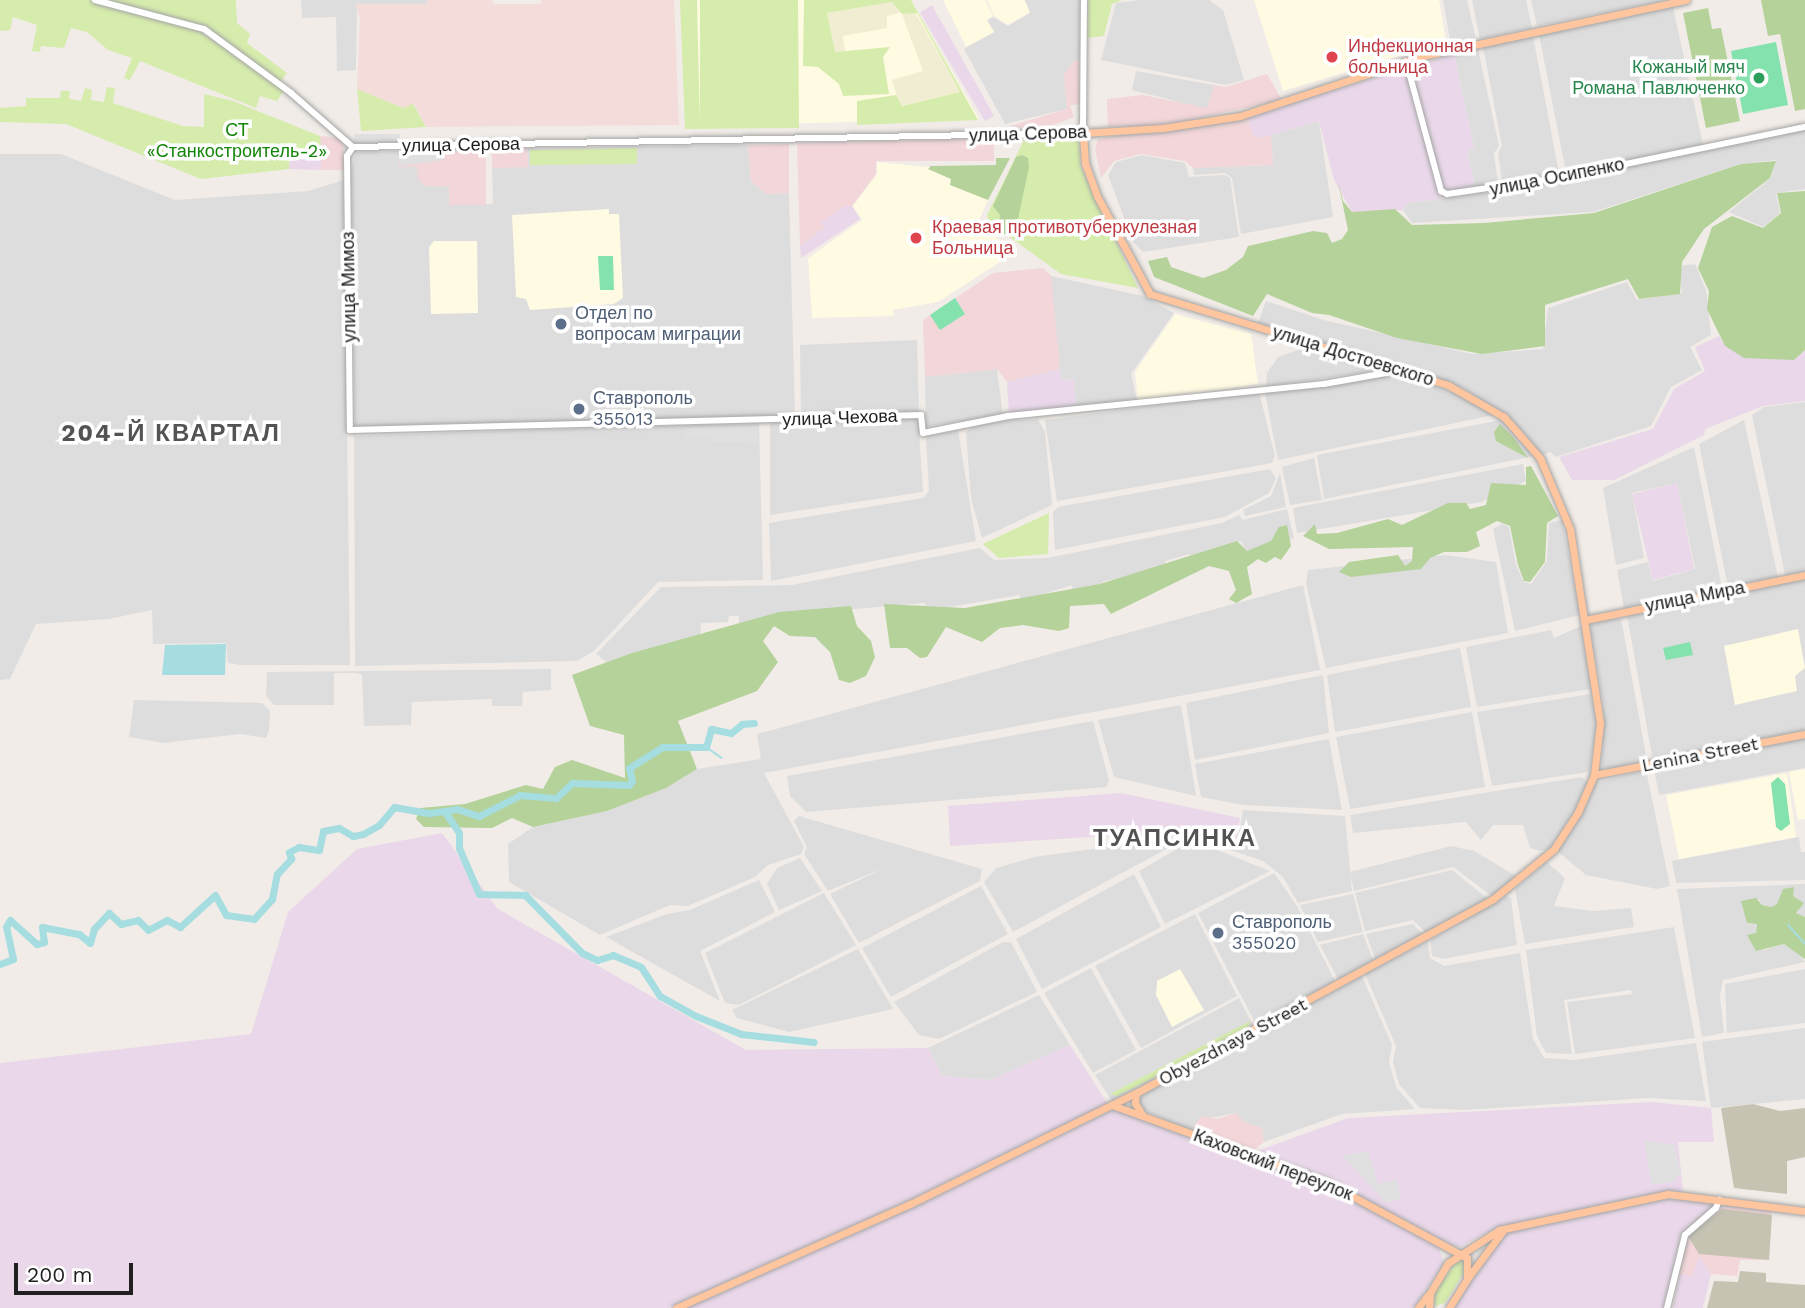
<!DOCTYPE html>
<html>
<head>
<meta charset="utf-8">
<style>
	body { margin:0 }
	#map { position:relative; width:1805px; height:1308px; overflow:hidden; background:#f1ece7; font-family:"Work Sans",sans-serif }
	div>[style] { position:absolute }
	[style*='--x'] { left:calc(var(--x)*1px); top:calc(var(--y)*1px); width:calc(var(--w)*1px); rotate:calc(var(--a)*1deg) }
	.residential>* { inset:0; background:#deddde }
	.commercial>* { inset:0; background:#f2d6d9 }
	.industrial>* { inset:0; background:#ead8ea }
	.education>* { inset:0; background:#fffae2 }
	.military>* { inset:0; background:#f3dcda }
	.construction>* { inset:0; background:#c6c3b2 }
	.farmland>* { inset:0; background:#f0edd2 }
	.grass>* { inset:0; background:#d6ecac }
	.forest>* { inset:0; background:#b4d29a }
	.pitch>* { inset:0; background:#83e2ad }
	.parking>* { inset:0; background:#e0e0e0 }
	.water>* { inset:0; background:#a6dde0 }
	.stream>* { height:2px; margin:-1px; padding:0 1px; transform-origin:1px; border-radius:1px; background:#a6dde0 }
	.river>* { height:7px; margin:-3.5px; padding:0 3.5px; transform-origin:3.5px; border-radius:3.5px; background:#a6dde0 }
	.roads { filter:drop-shadow(0 0 2px #a4a4a4) drop-shadow(0 0 2px #a4a4a4) }
	.minor>* { height:6px; margin:-3px; padding:0 3px; transform-origin:3px; border-radius:3px; background:#fff }
	.major>* { height:7px; margin:-3.5px; padding:0 3.5px; transform-origin:3.5px; border-radius:3.5px; background:#ffc59e }
	.dots>* { width:19px; height:19px; translate:-50% -50%; box-sizing:border-box; border:4px solid #fff; border-radius:50% }
	span { translate:-50% -50%; white-space:nowrap; text-align:center; line-height:1.15; -webkit-text-stroke:7px #fff; paint-order:stroke }
	.health-label { font-size:18px; color:#be3a42 }
	.left { translate:0 -50%; text-align:left }
	.leisure-label { font-size:18px; color:#27864d }
	.right { translate:-100% -50%; text-align:right }
	.park-label { font-size:18px; color:#138508 }
	.street-label { font-size:18px; color:#202020 }
	.service-label { font-size:18px; color:#4e5e75 }
	.district-label { font-size:24px; color:#535353; font-weight:700; letter-spacing:2px }
	.scale { position:absolute; left:14px; top:1263px; width:119px; height:32px; box-sizing:border-box; border:4px solid #202020; border-top:0; padding-left:9px; font-size:21px; line-height:24px; white-space:nowrap; color:#202020; -webkit-text-stroke:5px #fff; paint-order:stroke }
</style>
</head>
<body>
<div id="map">
	<div class="residential">
		<i style="clip-path:polygon(301px 0,428px 0,427px 4px,357px 4px,356px 70px,337px 71px,336px 17px,302px 18px)"></i>
		<i style="clip-path:polygon(1025px 0,1081px 0,1080px 60px,1074px 61px,1064px 75px,1067px 109px,1005px 124px,964px 49px,994px 32px,987px 20px,993px 17px,1008px 26px,1030px 13px)"></i>
		<i style="clip-path:polygon(1140px 0,1209px 0,1223px 10px,1244px 80px,1225px 85px,1101px 60px,1116px 3px)"></i>
		<i style="clip-path:polygon(1443px 0,1467px 0,1476px 40px,1451px 45px)"></i>
		<i style="clip-path:polygon(1472px 0,1526px 0,1532px 28px,1480px 39px)"></i>
		<i style="clip-path:polygon(1531px 0,1664px 0,1537px 26px)"></i>
		<i style="clip-path:polygon(1673px 7px,1703px 145px,1566px 172px,1539px 35px)"></i>
		<i style="clip-path:polygon(1533px 36px,1559px 173px,1502px 182px,1498px 153px,1502px 146px,1483px 47px)"></i>
		<i style="clip-path:polygon(1478px 49px,1499px 146px,1494px 153px,1498px 183px,1475px 187px,1467px 150px,1474px 148px,1454px 54px)"></i>
		<i style="clip-path:polygon(1136px 71px,1214px 85px,1207px 109px,1132px 90px)"></i>
		<i style="clip-path:polygon(1319px 121px,1333px 217px,1241px 234px,1232px 178px,1225px 173px,1194px 175px,1193px 168px,1273px 165px,1271px 135px)"></i>
		<i style="clip-path:polygon(1805px 129px,1805px 189px,1776px 193px,1780px 213px,1763px 227px,1729px 212px,1771px 178px,1776px 160px,1741px 164px,1593px 212px,1412px 223px,1403px 210px,1408px 203px,1502px 191px)"></i>
		<i style="clip-path:polygon(748px 145px,751px 181px,766px 194px,789px 193px,795px 417px,355px 428px,351px 171px,356px 152px,399px 151px,399px 167px,418px 167px,449px 186px,449px 205px,493px 204px,492px 168px,528px 167px,527px 148px)"></i>
		<i style="clip-path:polygon(0 154px,61px 154px,175px 200px,308px 191px,344px 180px,350px 665px,240px 665px,228px 663px,226px 643px,153px 644px,152px 610px,109px 619px,36px 624px,10px 679px,0 680px)"></i>
		<i style="clip-path:polygon(1142px 155px,1185px 163px,1189px 177px,1225px 175px,1230px 178px,1239px 237px,1143px 252px,1133px 242px,1108px 175px,1116px 162px)"></i>
		<i style="clip-path:polygon(1695px 264px,1706px 290px,1711px 335px,1690px 347px,1702px 370px,1671px 387px,1651px 426px,1556px 457px,1550px 452px,1543px 455px,1514px 422px,1464px 388px,1258px 323px,1266px 301px,1324px 320px,1472px 354px,1543px 349px,1548px 308px,1627px 282px,1637px 300px,1682px 293px,1679px 266px)"></i>
		<i style="clip-path:polygon(1051px 276px,1143px 296px,1174px 313px,1131px 374px,1137px 400px,1076px 406px,1074px 379px,1061px 380px,1053px 330px)"></i>
		<i style="clip-path:polygon(917px 340px,919px 413px,801px 417px,800px 345px)"></i>
		<i style="clip-path:polygon(1306px 347px,1315px 349px,1383px 369px,1266px 387px,1267px 373px,1278px 357px)"></i>
		<i style="clip-path:polygon(997px 369px,1003px 416px,926px 426px,925px 377px)"></i>
		<i style="clip-path:polygon(1389px 371px,1462px 396px,1494px 415px,1278px 460px,1265px 393px)"></i>
		<i style="clip-path:polygon(1259px 392px,1275px 456px,1272px 463px,1057px 501px,1045px 420px)"></i>
		<i style="clip-path:polygon(1805px 402px,1805px 571px,1785px 575px,1752px 415px,1764px 407px)"></i>
		<i style="clip-path:polygon(918px 417px,923px 492px,770px 515px,770px 423px)"></i>
		<i style="clip-path:polygon(1038px 419px,1045px 432px,1052px 505px,982px 538px,971px 499px,966px 432px,976px 425px,1000px 421px)"></i>
		<i style="clip-path:polygon(1501px 420px,1534px 456px,1324px 499px,1317px 455px)"></i>
		<i style="clip-path:polygon(1744px 420px,1778px 577px,1728px 587px,1699px 444px)"></i>
		<i style="clip-path:polygon(759px 423px,763px 580px,658px 582px,594px 651px,577px 661px,355px 666px,354px 436px)"></i>
		<i style="clip-path:polygon(958px 430px,976px 541px,771px 581px,769px 523px,923px 498px,929px 491px,926px 437px)"></i>
		<i style="clip-path:polygon(1694px 447px,1722px 588px,1624px 609px,1617px 570px,1648px 562px,1653px 581px,1695px 569px,1677px 483px,1632px 493px,1644px 558px,1616px 565px,1603px 488px)"></i>
		<i style="clip-path:polygon(1314px 458px,1322px 500px,1290px 505px,1282px 467px)"></i>
		<i style="clip-path:polygon(1523px 464px,1526px 481px,1481px 502px,1297px 533px,1293px 508px)"></i>
		<i style="clip-path:polygon(1270px 469px,1276px 478px,1269px 493px,1225px 517px,1055px 550px,1053px 512px,1058px 507px)"></i>
		<i style="clip-path:polygon(1280px 473px,1286px 507px,1245px 516px,1243px 510px,1271px 496px)"></i>
		<i style="clip-path:polygon(1287px 509px,1294px 538px,1246px 552px,1241px 541px,1220px 546px,1194px 568px,1190px 554px,1165px 561px,1165px 569px,1105px 581px,1074px 599px,1072px 585px,1021px 601px,1019px 595px,927px 611px,925px 603px,773px 616px,739px 633px,739px 616px,729px 616px,728px 622px,701px 623px,700px 639px,609px 664px,596px 654px,661px 587px,792px 585px,980px 548px,994px 560px,1047px 558px,1222px 523px,1239px 515px,1243px 520px)"></i>
		<i style="clip-path:polygon(1562px 520px,1580px 615px,1515px 631px,1493px 529px,1502px 524px,1509px 527px,1516px 565px,1524px 582px,1531px 584px,1547px 561px,1549px 523px)"></i>
		<i style="clip-path:polygon(1445px 555px,1496px 562px,1508px 633px,1326px 668px,1306px 584px,1308px 570px)"></i>
		<i style="clip-path:polygon(1805px 579px,1805px 730px,1653px 761px,1627px 615px)"></i>
		<i style="clip-path:polygon(1303px 585px,1320px 670px,764px 773px,804px 847px,801px 854px,768px 865px,755px 877px,688px 906px,670px 905px,600px 935px,509px 882px,508px 844px,533px 827px,607px 811px,666px 788px,697px 769px,761px 759px,757px 734px)"></i>
		<i style="clip-path:polygon(1621px 618px,1647px 761px,1607px 769px,1602px 767px,1604px 706px,1590px 629px,1593px 623px)"></i>
		<i style="clip-path:polygon(1581px 626px,1591px 689px,1477px 707px,1466px 647px,1551px 630px,1554px 638px)"></i>
		<i style="clip-path:polygon(1460px 648px,1471px 707px,1335px 732px,1327px 675px)"></i>
		<i style="clip-path:polygon(551px 669px,551px 690px,523px 692px,522px 706px,492px 706px,492px 699px,412px 702px,411px 725px,364px 726px,362px 675px,357px 673px,334px 673px,334px 705px,274px 705px,266px 696px,267px 672px)"></i>
		<i style="clip-path:polygon(1323px 675px,1329px 733px,1195px 760px,1186px 703px)"></i>
		<i style="clip-path:polygon(1591px 694px,1597px 723px,1589px 772px,1492px 786px,1477px 712px)"></i>
		<i style="clip-path:polygon(134px 700px,262px 703px,270px 711px,269px 731px,266px 738px,240px 734px,164px 743px,129px 737px)"></i>
		<i style="clip-path:polygon(1181px 705px,1196px 796px,1114px 777px,1098px 720px)"></i>
		<i style="clip-path:polygon(1472px 712px,1485px 787px,1350px 809px,1336px 737px)"></i>
		<i style="clip-path:polygon(1093px 721px,1109px 780px,1107px 787px,806px 812px,790px 796px,787px 776px)"></i>
		<i style="clip-path:polygon(1805px 737px,1805px 768px,1659px 795px,1654px 769px)"></i>
		<i style="clip-path:polygon(1329px 739px,1342px 810px,1243px 805px,1201px 797px,1195px 764px)"></i>
		<i style="clip-path:polygon(1646px 770px,1670px 886px,1657px 889px,1586px 875px,1556px 850px,1579px 818px,1594px 783px)"></i>
		<i style="clip-path:polygon(1581px 777px,1588px 782px,1575px 811px,1550px 848px,1540px 851px,1530px 848px,1523px 825px,1493px 825px,1481px 840px,1466px 822px,1353px 833px,1350px 815px)"></i>
		<i style="clip-path:polygon(1243px 810px,1345px 816px,1352px 891px,1298px 903px,1283px 877px,1263px 861px,1230px 850px,1238px 838px)"></i>
		<i style="clip-path:polygon(799px 816px,982px 869px,980px 881px,859px 943px,830px 894px,884px 868px,828px 891px,804px 854px,807px 847px,794px 821px)"></i>
		<i style="clip-path:polygon(1799px 837px,1801px 852px,1805px 852px,1805px 880px,1676px 883px,1672px 861px)"></i>
		<i style="clip-path:polygon(1166px 839px,1170px 847px,1013px 932px,984px 882px,996px 868px,1034px 857px)"></i>
		<i style="clip-path:polygon(1202px 844px,1270px 871px,1165px 924px,1139px 871px,1184px 845px)"></i>
		<i style="clip-path:polygon(1451px 846px,1474px 851px,1518px 877px,1492px 896px,1453px 867px,1354px 891px,1350px 872px)"></i>
		<i style="clip-path:polygon(800px 858px,822px 891px,779px 910px,767px 884px,777px 868px)"></i>
		<i style="clip-path:polygon(1547px 862px,1565px 878px,1554px 906px,1594px 911px,1631px 908px,1634px 927px,1525px 944px,1515px 889px)"></i>
		<i style="clip-path:polygon(1452px 870px,1488px 899px,1426px 933px,1413px 920px,1365px 931px,1355px 893px)"></i>
		<i style="clip-path:polygon(1274px 873px,1297px 906px,1336px 983px,1257px 1026px,1198px 913px)"></i>
		<i style="clip-path:polygon(1134px 874px,1161px 927px,1042px 989px,1016px 939px)"></i>
		<i style="clip-path:polygon(759px 880px,775px 912px,700px 951px,720px 1001px,606px 937px,667px 914px,690px 910px)"></i>
		<i style="clip-path:polygon(1805px 884px,1805px 917px,1797px 915px,1800px 900px,1792px 896px,1771px 907px,1762px 905px,1759px 899px,1749px 924px,1757px 924px,1756px 933px,1749px 938px,1764px 950px,1784px 944px,1797px 950px,1805px 962px,1723px 980px,1720px 996px,1724px 1033px,1702px 1037px,1677px 889px)"></i>
		<i style="clip-path:polygon(981px 886px,1008px 934px,891px 997px,862px 948px)"></i>
		<i style="clip-path:polygon(824px 893px,856px 945px,739px 1005px,725px 1003px,705px 953px)"></i>
		<i style="clip-path:polygon(1353px 894px,1363px 932px,1318px 942px,1300px 905px)"></i>
		<i style="clip-path:polygon(1506px 896px,1511px 898px,1517px 945px,1443px 959px,1432px 956px,1430px 940px)"></i>
		<i style="clip-path:polygon(1195px 914px,1237px 996px,1141px 1048px,1095px 966px)"></i>
		<i style="clip-path:polygon(1413px 924px,1423px 935px,1376px 961px,1366px 934px)"></i>
		<i style="clip-path:polygon(1674px 927px,1695px 1038px,1575px 1054px,1567px 1002px,1632px 994px,1631px 990px,1564px 1000px,1572px 1054px,1546px 1053px,1537px 1036px,1526px 950px)"></i>
		<i style="clip-path:polygon(1363px 934px,1374px 962px,1339px 981px,1320px 945px)"></i>
		<i style="clip-path:polygon(1428px 941px,1430px 958px,1444px 966px,1520px 953px,1533px 1039px,1544px 1058px,1574px 1060px,1696px 1043px,1706px 1101px,1647px 1098px,1464px 1110px,1420px 1108px,1399px 1084px,1393px 1062px,1396px 1046px,1365px 974px)"></i>
		<i style="clip-path:polygon(1003px 942px,1011px 942px,1037px 992px,939px 1039px,919px 1035px,894px 1002px)"></i>
		<i style="clip-path:polygon(858px 949px,893px 1009px,789px 1032px,737px 1018px,732px 1010px)"></i>
		<i style="clip-path:polygon(1091px 968px,1136px 1050px,1093px 1073px,1044px 993px)"></i>
		<i style="clip-path:polygon(1805px 969px,1805px 1023px,1727px 1033px,1725px 984px)"></i>
		<i style="clip-path:polygon(1362px 976px,1392px 1045px,1389px 1062px,1396px 1087px,1415px 1109px,1342px 1114px,1264px 1142px,1262px 1128px,1243px 1122px,1236px 1113px,1207px 1119px,1191px 1130px,1139px 1109px,1140px 1095px)"></i>
		<i style="clip-path:polygon(1039px 995px,1070px 1045px,990px 1080px,942px 1076px,928px 1048px)"></i>
		<i style="clip-path:polygon(1239px 998px,1254px 1027px,1112px 1101px,1095px 1075px)"></i>
		<i style="clip-path:polygon(1805px 1028px,1805px 1099px,1711px 1108px,1702px 1042px)"></i>
	</div>
	<div class="commercial">
		<i style="clip-path:polygon(1080px 60px,1081px 104px,1070px 105px,1074px 117px,1045px 128px,1007px 127px,1067px 109px,1064px 75px,1074px 61px)"></i>
		<i style="clip-path:polygon(1267px 74px,1282px 100px,1167px 125px,1108px 127px,1107px 99px,1143px 95px,1207px 108px,1214px 85px,1226px 87px)"></i>
		<i style="clip-path:polygon(1247px 116px,1261px 138px,1271px 135px,1273px 165px,1193px 168px,1185px 161px,1141px 154px,1114px 161px,1101px 178px,1095px 149px,1098px 139px)"></i>
		<i style="clip-path:polygon(320px 136px,343px 138px,344px 170px,321px 170px)"></i>
		<i style="clip-path:polygon(994px 138px,994px 161px,876px 161px,876px 174px,852px 206px,821px 222px,824px 228px,800px 246px,797px 143px)"></i>
		<i style="clip-path:polygon(789px 144px,789px 193px,766px 194px,751px 181px,748px 145px)"></i>
		<i style="clip-path:polygon(486px 148px,486px 205px,449px 205px,449px 186px,425px 186px,418px 179px,417px 167px,399px 167px,399px 151px)"></i>
		<i style="clip-path:polygon(492px 148px,527px 148px,528px 167px,492px 168px)"></i>
		<i style="clip-path:polygon(1043px 268px,1051px 276px,1060px 369px,1007px 382px,997px 369px,925px 377px,923px 320px,993px 273px)"></i>
		<i style="clip-path:polygon(1236px 1113px,1244px 1122px,1262px 1128px,1264px 1142px,1251px 1152px,1191px 1130px,1201px 1116px,1217px 1119px)"></i>
		<i style="clip-path:polygon(1728px 1203px,1771px 1210px,1769px 1260px,1740px 1260px,1737px 1276px,1711px 1274px,1699px 1257px,1692px 1277px,1677px 1274px,1687px 1236px)"></i>
	</div>
	<div class="industrial">
		<i style="clip-path:polygon(932px 5px,994px 116px,985px 121px,920px 13px)"></i>
		<i style="clip-path:polygon(1454px 54px,1474px 148px,1467px 151px,1475px 187px,1440px 199px,1408px 203px,1403px 210px,1352px 212px,1334px 180px,1319px 121px,1261px 138px,1253px 136px,1247px 116px)"></i>
		<i style="clip-path:polygon(290px 150px,321px 150px,321px 170px,289px 169px)"></i>
		<i style="clip-path:polygon(845px 206px,852px 206px,860px 219px,801px 258px,800px 246px,824px 228px,821px 222px)"></i>
		<i style="clip-path:polygon(1719px 336px,1725px 346px,1794px 360px,1805px 350px,1805px 401px,1763px 406px,1705px 429px,1704px 435px,1614px 480px,1572px 480px,1559px 457px,1653px 429px,1674px 389px,1705px 371px,1695px 347px)"></i>
		<i style="clip-path:polygon(1060px 369px,1061px 380px,1074px 379px,1076px 409px,1009px 414px,1007px 382px)"></i>
		<i style="clip-path:polygon(1677px 483px,1694px 569px,1653px 580px,1632px 494px)"></i>
		<i style="clip-path:polygon(1121px 793px,1240px 818px,1237px 837px,1106px 836px,950px 846px,948px 806px)"></i>
		<i style="clip-path:polygon(442px 833px,498px 909px,746px 1050px,928px 1048px,942px 1076px,990px 1080px,1070px 1045px,1108px 1104px,882px 1214px,668px 1308px,0 1308px,0 1063px,251px 1034px,288px 912px,357px 849px)"></i>
		<i style="clip-path:polygon(1652px 1102px,1711px 1108px,1714px 1142px,1678px 1142px,1683px 1191px,1498px 1227px,1460px 1247px,1450px 1245px,1328px 1179px,1257px 1151px,1348px 1118px)"></i>
		<i style="clip-path:polygon(1112px 1109px,1358px 1200px,1437px 1243px,1444px 1263px,1414px 1308px,685px 1308px)"></i>
		<i style="clip-path:polygon(1654px 1199px,1710px 1201px,1712px 1208px,1680px 1236px,1665px 1308px,1451px 1308px,1507px 1232px)"></i>
		<i style="clip-path:polygon(1699px 1256px,1711px 1274px,1703px 1308px,1673px 1308px,1680px 1274px,1692px 1277px)"></i>
	</div>
	<div class="education">
		<i style="clip-path:polygon(684px 0,911px 0,979px 119px,687px 126px)"></i>
		<i style="clip-path:polygon(943px 0,985px 0,993px 16px,987px 20px,994px 32px,966px 47px)"></i>
		<i style="clip-path:polygon(987px 0,1024px 0,1030px 12px,1008px 25px,994px 16px)"></i>
		<i style="clip-path:polygon(1254px 0,1439px 0,1446px 42px,1283px 91px)"></i>
		<i style="clip-path:polygon(877px 162px,928px 167px,988px 200px,977px 225px,1017px 251px,938px 302px,893px 310px,894px 316px,812px 318px,808px 258px,862px 220px,853px 206px,877px 174px)"></i>
		<i style="clip-path:polygon(609px 209px,609px 214px,619px 214px,623px 298px,614px 304px,530px 310px,526px 299px,516px 297px,512px 215px)"></i>
		<i style="clip-path:polygon(434px 241px,477px 241px,478px 313px,431px 314px,429px 247px)"></i>
		<i style="clip-path:polygon(1175px 314px,1251px 334px,1258px 384px,1138px 401px,1135px 372px)"></i>
		<i style="clip-path:polygon(1798px 629px,1805px 668px,1795px 676px,1797px 691px,1735px 705px,1724px 646px)"></i>
		<i style="clip-path:polygon(1805px 769px,1805px 819px,1798px 820px,1789px 772px)"></i>
		<i style="clip-path:polygon(1787px 773px,1796px 837px,1679px 859px,1666px 795px)"></i>
		<i style="clip-path:polygon(1180px 969px,1204px 1010px,1172px 1027px,1156px 995px,1157px 981px)"></i>
	</div>
	<div class="military">
		<i style="clip-path:polygon(428px 0,492px 0,493px 4px,541px 4px,541px 0,674px 0,679px 125px,426px 127px,414px 104px,403px 108px,357px 89px,360px 19px,356px 4px,426px 4px)"></i>
	</div>
	<div class="construction">
		<i style="clip-path:polygon(1753px 1104px,1780px 1111px,1805px 1108px,1805px 1157px,1787px 1161px,1787px 1194px,1734px 1188px,1721px 1108px)"></i>
		<i style="clip-path:polygon(1723px 1209px,1772px 1215px,1769px 1260px,1699px 1254px,1688px 1236px)"></i>
		<i style="clip-path:polygon(1740px 1271px,1766px 1273px,1766px 1282px,1805px 1285px,1805px 1308px,1707px 1308px,1714px 1281px,1738px 1282px)"></i>
	</div>
	<div class="farmland">
		<i style="clip-path:polygon(892px 2px,902px 12px,887px 16px,887px 28px,843px 36px,845px 52px,834px 52px,827px 13px)"></i>
		<i style="clip-path:polygon(915px 12px,960px 92px,900px 106px,892px 80px,923px 71px,902px 14px)"></i>
	</div>
	<div class="grass">
		<i style="clip-path:polygon(0 0,88px 0,201px 32px,284px 90px,277px 101px,260px 96px,256px 108px,140px 61px,130px 80px,124px 78px,132px 58px,108px 50px,87px 32px,71px 28px,64px 48px,41px 46px,40px 52px,32px 51px,37px 25px,13px 17px,10px 30px,0 31px)"></i>
		<i style="clip-path:polygon(105px 0,236px 0,237px 23px,250px 34px,247px 43px,287px 73px,281px 81px,204px 27px)"></i>
		<i style="clip-path:polygon(680px 0,697px 0,700px 125px,700px 0,798px 0,799px 128px,685px 129px)"></i>
		<i style="clip-path:polygon(804px 0,911px 0,978px 120px,857px 125px,857px 101px,896px 95px,902px 106px,960px 92px,917px 13px,902px 14px,892px 2px,827px 13px,835px 52px,890px 47px,883px 57px,889px 94px,843px 96px,839px 84px,818px 67px,803px 66px)"></i>
		<i style="clip-path:polygon(1088px 0,1122px 0,1112px 4px,1104px 36px,1087px 38px)"></i>
		<i style="clip-path:polygon(107px 87px,115px 88px,113px 103px,183px 126px,204px 127px,204px 94px,233px 101px,320px 136px,321px 150px,290px 150px,289px 169px,201px 179px,66px 124px,0 122px,0 108px,26px 106px,26px 98px,60px 98px,61px 91px,70px 91px,69px 99px,81px 101px,85px 88px,92px 90px,91px 100px,104px 102px)"></i>
		<i style="clip-path:polygon(357px 89px,403px 108px,413px 104px,426px 127px,361px 131px)"></i>
		<i style="clip-path:polygon(1024px 140px,1079px 141px,1081px 167px,1138px 288px,1061px 274px,989px 222px,987px 215px)"></i>
		<i style="clip-path:polygon(637px 148px,637px 164px,530px 165px,530px 150px)"></i>
		<i style="clip-path:polygon(1049px 513px,1048px 554px,999px 558px,983px 544px)"></i>
		<i style="clip-path:polygon(1250px 1021px,1249px 1028px,1146px 1082px,1117px 1096px,1110px 1094px)"></i>
		<i style="clip-path:polygon(1457px 1260px,1464px 1262px,1465px 1271px,1445px 1303px,1435px 1306px,1432px 1296px)"></i>
	</div>
	<div class="forest">
		<i style="clip-path:polygon(1761px 0,1805px 0,1805px 109px,1795px 111px,1780px 34px,1768px 36px)"></i>
		<i style="clip-path:polygon(1708px 8px,1712px 29px,1721px 28px,1740px 121px,1706px 128px,1683px 13px)"></i>
		<i style="clip-path:polygon(1022px 155px,1028px 158px,1029px 167px,1015px 233px,1009px 236px,998px 231px,1000px 215px,993px 206px,1016px 157px)"></i>
		<i style="clip-path:polygon(996px 158px,1010px 158px,988px 200px,950px 185px,951px 179px,928px 169px,931px 166px,996px 165px)"></i>
		<i style="clip-path:polygon(1776px 161px,1770px 178px,1704px 229px,1682px 262px,1680px 294px,1639px 299px,1628px 279px,1545px 305px,1545px 346px,1482px 354px,1397px 338px,1329px 315px,1312px 313px,1267px 294px,1253px 316px,1154px 277px,1148px 261px,1167px 257px,1171px 267px,1203px 278px,1226px 270px,1243px 257px,1248px 246px,1313px 231px,1327px 233px,1332px 243px,1342px 239px,1348px 230px,1337px 177px,1343px 201px,1352px 212px,1395px 209px,1412px 225px,1484px 223px,1594px 213px,1741px 164px)"></i>
		<i style="clip-path:polygon(1805px 191px,1805px 350px,1794px 360px,1744px 358px,1725px 346px,1707px 309px,1709px 291px,1698px 268px,1712px 227px,1732px 216px,1763px 228px,1781px 213px,1777px 193px)"></i>
		<i style="clip-path:polygon(1500px 424px,1514px 438px,1528px 458px,1496px 441px,1494px 432px)"></i>
		<i style="clip-path:polygon(1531px 466px,1558px 516px,1547px 523px,1545px 562px,1530px 582px,1524px 581px,1518px 565px,1510px 526px,1497px 521px,1476px 532px,1480px 546px,1467px 552px,1444px 552px,1430px 558px,1421px 569px,1351px 577px,1339px 572px,1349px 562px,1398px 555px,1405px 566px,1412px 561px,1413px 547px,1329px 549px,1303px 536px,1315px 524px,1317px 534px,1337px 533px,1388px 519px,1402px 525px,1448px 503px,1466px 503px,1470px 509px,1486px 505px,1491px 483px,1526px 485px,1526px 467px)"></i>
		<i style="clip-path:polygon(1287px 525px,1291px 546px,1281px 560px,1275px 557px,1266px 563px,1258px 559px,1247px 567px,1252px 594px,1236px 603px,1229px 599px,1236px 590px,1229px 571px,1209px 566px,1111px 614px,1104px 604px,1070px 606px,1069px 628px,1059px 631px,1023px 625px,1000px 628px,982px 642px,946px 627px,927px 657px,920px 658px,907px 648px,890px 648px,884px 604px,965px 608px,1100px 584px,1237px 541px,1247px 551px,1271px 541px,1279px 527px)"></i>
		<i style="clip-path:polygon(851px 606px,857px 626px,871px 641px,875px 657px,866px 676px,850px 683px,839px 680px,830px 652px,815px 637px,790px 636px,774px 626px,763px 641px,778px 662px,757px 691px,678px 721px,697px 769px,666px 788px,607px 811px,533px 827px,512px 818px,492px 828px,424px 827px,416px 819px,420px 808px,465px 804px,526px 785px,543px 789px,555px 767px,572px 760px,625px 778px,624px 735px,590px 726px,572px 675px,632px 653px,779px 612px)"></i>
		<i style="clip-path:polygon(1794px 887px,1793px 896px,1804px 903px,1796px 913px,1805px 917px,1805px 959px,1784px 944px,1756px 951px,1747px 935px,1756px 933px,1757px 924px,1747px 923px,1741px 901px,1756px 898px,1762px 905px,1771px 907px,1777px 904px,1783px 889px)"></i>
	</div>
	<div class="pitch">
		<i style="clip-path:polygon(1776px 42px,1788px 105px,1743px 114px,1731px 51px)"></i>
		<i style="clip-path:polygon(598px 256px,613px 256px,614px 290px,600px 290px)"></i>
		<i style="clip-path:polygon(955px 298px,965px 314px,940px 330px,930px 315px)"></i>
		<i style="clip-path:polygon(1690px 642px,1693px 655px,1666px 660px,1663px 648px)"></i>
		<i style="clip-path:polygon(1778px 777px,1785px 784px,1790px 824px,1781px 831px,1776px 827px,1771px 783px)"></i>
	</div>
	<div class="parking">
		<i style="clip-path:polygon(354px 134px,400px 134px,400px 143px,354px 143px)"></i>
		<i style="clip-path:polygon(444px 153px,444px 160px,400px 166px,400px 154px)"></i>
		<i style="clip-path:polygon(758px 427px,759px 441px,711px 442px,711px 436px,686px 437px,686px 428px)"></i>
		<i style="clip-path:polygon(1644px 1141px,1674px 1145px,1681px 1172px,1673px 1182px,1652px 1185px)"></i>
		<i style="clip-path:polygon(1368px 1151px,1378px 1184px,1397px 1179px,1401px 1198px,1387px 1203px,1342px 1156px)"></i>
	</div>
	<div class="water">
		<i style="clip-path:polygon(226px 644px,225px 675px,162px 675px,165px 645px)"></i>
	</div>
	<div class="stream">
		<i style="--x:706;--y:747;--w:19;--a:35"></i>
		<i style="--x:1788;--y:925;--w:25;--a:48"></i>
	</div>
	<div class="river">
		<i style="--x:445;--y:812;--w:25;--a:56"></i>
		<i style="--x:459;--y:833;--w:15;--a:90"></i>
		<i style="--x:459;--y:848;--w:50;--a:66.5"></i>
		<i style="--x:479;--y:894;--w:46;--a:1.2"></i>
		<i style="--x:525;--y:895;--w:81;--a:45.5"></i>
		<i style="--x:582;--y:953;--w:17;--a:25"></i>
		<i style="--x:597;--y:960;--w:17;--a:-17"></i>
		<i style="--x:613;--y:955;--w:30;--a:23"></i>
		<i style="--x:641;--y:967;--w:35;--a:57"></i>
		<i style="--x:660;--y:996;--w:41;--a:29.1"></i>
		<i style="--x:696;--y:1016;--w:48;--a:21.8"></i>
		<i style="--x:741;--y:1034;--w:73;--a:6.3"></i>
		<i style="--x:0;--y:964;--w:14;--a:-21"></i>
		<i style="--x:13;--y:959;--w:33;--a:-102"></i>
		<i style="--x:6;--y:927;--w:8;--a:-60"></i>
		<i style="--x:10;--y:920;--w:36;--a:42"></i>
		<i style="--x:37;--y:944;--w:7;--a:-16"></i>
		<i style="--x:44;--y:942;--w:15;--a:-98"></i>
		<i style="--x:42;--y:927;--w:38;--a:11"></i>
		<i style="--x:79;--y:934;--w:14;--a:39"></i>
		<i style="--x:90;--y:943;--w:15;--a:-74"></i>
		<i style="--x:94;--y:929;--w:22;--a:-47"></i>
		<i style="--x:109;--y:913;--w:16;--a:43"></i>
		<i style="--x:121;--y:924;--w:17;--a:-13"></i>
		<i style="--x:138;--y:920;--w:14;--a:45"></i>
		<i style="--x:148;--y:930;--w:21;--a:-28"></i>
		<i style="--x:167;--y:920;--w:15;--a:28"></i>
		<i style="--x:180;--y:927;--w:47;--a:-42.4"></i>
		<i style="--x:215;--y:895;--w:23;--a:61"></i>
		<i style="--x:226;--y:915;--w:28;--a:8"></i>
		<i style="--x:254;--y:919;--w:27;--a:-48"></i>
		<i style="--x:272;--y:899;--w:25;--a:-79"></i>
		<i style="--x:277;--y:874;--w:21;--a:-47"></i>
		<i style="--x:291;--y:859;--w:7;--a:-106"></i>
		<i style="--x:289;--y:852;--w:11;--a:-27"></i>
		<i style="--x:299;--y:847;--w:20;--a:9"></i>
		<i style="--x:319;--y:850;--w:19;--a:-78"></i>
		<i style="--x:323;--y:831;--w:16;--a:-11"></i>
		<i style="--x:339;--y:828;--w:16;--a:30"></i>
		<i style="--x:353;--y:836;--w:10;--a:-11"></i>
		<i style="--x:363;--y:834;--w:18;--a:-29"></i>
		<i style="--x:379;--y:825;--w:23;--a:-50"></i>
		<i style="--x:394;--y:807;--w:36;--a:10"></i>
		<i style="--x:429;--y:813;--w:28;--a:-8"></i>
		<i style="--x:457;--y:809;--w:23;--a:18"></i>
		<i style="--x:479;--y:816;--w:46;--a:-27.1"></i>
		<i style="--x:520;--y:795;--w:36;--a:5"></i>
		<i style="--x:556;--y:798;--w:22;--a:-43"></i>
		<i style="--x:572;--y:783;--w:57;--a:2"></i>
		<i style="--x:629;--y:785;--w:5;--a:-53"></i>
		<i style="--x:632;--y:781;--w:13;--a:-103"></i>
		<i style="--x:629;--y:768;--w:40;--a:-32"></i>
		<i style="--x:663;--y:747;--w:43;--a:0"></i>
		<i style="--x:706;--y:747;--w:19;--a:-74"></i>
		<i style="--x:711;--y:729;--w:20;--a:11"></i>
		<i style="--x:731;--y:733;--w:14;--a:-39"></i>
		<i style="--x:742;--y:724;--w:12;--a:-5"></i>
	</div>
	<div class="roads">
		<div class="minor">
			<i style="--x:95;--y:0;--w:113;--a:14.9"></i>
			<i style="--x:204;--y:29;--w:108;--a:36.3"></i>
			<i style="--x:291;--y:93;--w:82;--a:41.1"></i>
			<i style="--x:1406;--y:61;--w:135;--a:74.9"></i>
			<i style="--x:1441;--y:191;--w:7;--a:27"></i>
			<i style="--x:1447;--y:194;--w:117;--a:-8.3"></i>
			<i style="--x:1563;--y:177;--w:247;--a:-11.7"></i>
			<i style="--x:353;--y:147;--w:11;--a:124"></i>
			<i style="--x:347;--y:156;--w:274;--a:89.4"></i>
			<i style="--x:350;--y:430;--w:571;--a:-1.5"></i>
			<i style="--x:921;--y:415;--w:18;--a:84"></i>
			<i style="--x:923;--y:433;--w:87;--a:-11.3"></i>
			<i style="--x:1008;--y:416;--w:318;--a:-5.8"></i>
			<i style="--x:1324;--y:384;--w:63;--a:-10.1"></i>
			<i style="--x:1386;--y:373;--w:6;--a:-51"></i>
			<i style="--x:353;--y:147;--w:730;--a:-1.1"></i>
			<i style="--x:1083;--y:133;--w:133;--a:-89.6"></i>
			<i style="--x:1667;--y:1308;--w:75;--a:-76.1"></i>
			<i style="--x:1685;--y:1235;--w:41;--a:-41.1"></i>
			<i style="--x:1716;--y:1208;--w:9;--a:-69"></i>
		</div>
		<div class="major">
			<i style="--x:1585;--y:620;--w:225;--a:-11.6"></i>
			<i style="--x:1594;--y:775;--w:215;--a:-11"></i>
			<i style="--x:1136;--y:1093;--w:10;--a:96"></i>
			<i style="--x:1135;--y:1103;--w:13;--a:58"></i>
			<i style="--x:1112;--y:1105;--w:227;--a:19.8"></i>
			<i style="--x:1326;--y:1182;--w:160;--a:28.3"></i>
			<i style="--x:1467;--y:1279;--w:59;--a:-53.3"></i>
			<i style="--x:676;--y:1308;--w:256;--a:-24"></i>
			<i style="--x:910;--y:1204;--w:252;--a:-26.2"></i>
			<i style="--x:1136;--y:1093;--w:406;--a:-28.5"></i>
			<i style="--x:1493;--y:899;--w:79;--a:-39.3"></i>
			<i style="--x:1554;--y:849;--w:44;--a:-57"></i>
			<i style="--x:1578;--y:812;--w:40;--a:-66.6"></i>
			<i style="--x:1594;--y:775;--w:52;--a:-83.4"></i>
			<i style="--x:1600;--y:723;--w:196;--a:-98.8"></i>
			<i style="--x:1570;--y:529;--w:77;--a:-112.9"></i>
			<i style="--x:1540;--y:458;--w:55;--a:-131.3"></i>
			<i style="--x:1504;--y:417;--w:64;--a:-150.3"></i>
			<i style="--x:1448;--y:385;--w:312;--a:-163"></i>
			<i style="--x:1150;--y:294;--w:111;--a:-118.4"></i>
			<i style="--x:1097;--y:196;--w:35;--a:-110"></i>
			<i style="--x:1085;--y:163;--w:30;--a:-94"></i>
			<i style="--x:1083;--y:133;--w:80;--a:-3.6"></i>
			<i style="--x:1163;--y:128;--w:78;--a:-8.9"></i>
			<i style="--x:1240;--y:116;--w:192;--a:-18.2"></i>
			<i style="--x:1422;--y:56;--w:270;--a:-12"></i>
			<i style="--x:1418;--y:1308;--w:15;--a:-53"></i>
			<i style="--x:1429;--y:1308;--w:15;--a:-86"></i>
			<i style="--x:1430;--y:1293;--w:35;--a:-59"></i>
			<i style="--x:1448;--y:1263;--w:61;--a:-32.9"></i>
			<i style="--x:1499;--y:1230;--w:173;--a:-12"></i>
			<i style="--x:1668;--y:1194;--w:138;--a:7.1"></i>
			<i style="--x:1449;--y:1308;--w:34;--a:-58"></i>
			<i style="--x:1467;--y:1279;--w:21;--a:-90"></i>
		</div>
	</div>
	<div class="dots">
		<i style="left:1332px;top:57px;background:#e0444e"></i>
		<i style="left:1759px;top:78px;background:#2e9e5b"></i>
		<i style="left:916px;top:238px;background:#e0444e"></i>
		<i style="left:561px;top:324px;background:#5c6f8a"></i>
		<i style="left:579px;top:409px;background:#5c6f8a"></i>
		<i style="left:1218px;top:933px;background:#5c6f8a"></i>
	</div>
	<div class="health-label">
		<span class="left" style="left:1348px;top:57px">Инфекционная<br>больница</span>
		<span class="left" style="left:932px;top:238px">Краевая противотуберкулезная<br>Больница</span>
	</div>
	<div class="leisure-label">
		<span class="right" style="left:1745px;top:78px">Кожаный мяч<br>Романа Павлюченко</span>
	</div>
	<div class="park-label">
		<span style="left:237px;top:141px">СТ<br>«Станкостроитель-2»</span>
	</div>
	<div class="street-label">
		<span style="left:1028px;top:134px;rotate:-2deg">улица Серова</span>
		<span style="left:461px;top:145px;rotate:-1deg">улица Серова</span>
		<span style="left:1557px;top:177px;rotate:-11deg">улица Осипенко</span>
		<span style="left:349px;top:287px;rotate:-91deg">улица Мимоз</span>
		<span style="left:1353px;top:356px;rotate:17deg">улица Достоевского</span>
		<span style="left:840px;top:418px;rotate:-2deg">улица Чехова</span>
		<span style="left:1695px;top:597px;rotate:-11deg">улица Мира</span>
		<span style="left:1700px;top:755px;rotate:-11deg">Lenina Street</span>
		<span style="left:1233px;top:1042px;rotate:-28deg">Obyezdnaya Street</span>
		<span style="left:1273px;top:1165px;rotate:21deg">Каховский переулок</span>
	</div>
	<div class="service-label">
		<span class="left" style="left:575px;top:324px">Отдел по<br>вопросам миграции</span>
		<span class="left" style="left:593px;top:409px">Ставрополь<br>355013</span>
		<span class="left" style="left:1232px;top:933px">Ставрополь<br>355020</span>
	</div>
	<div class="district-label">
		<span style="left:171px;top:434px">204-Й КВАРТАЛ</span>
		<span style="left:1175px;top:839px">ТУАПСИНКА</span>
	</div>
	<div class="scale">200 m</div>
</div>
</body>
</html>
